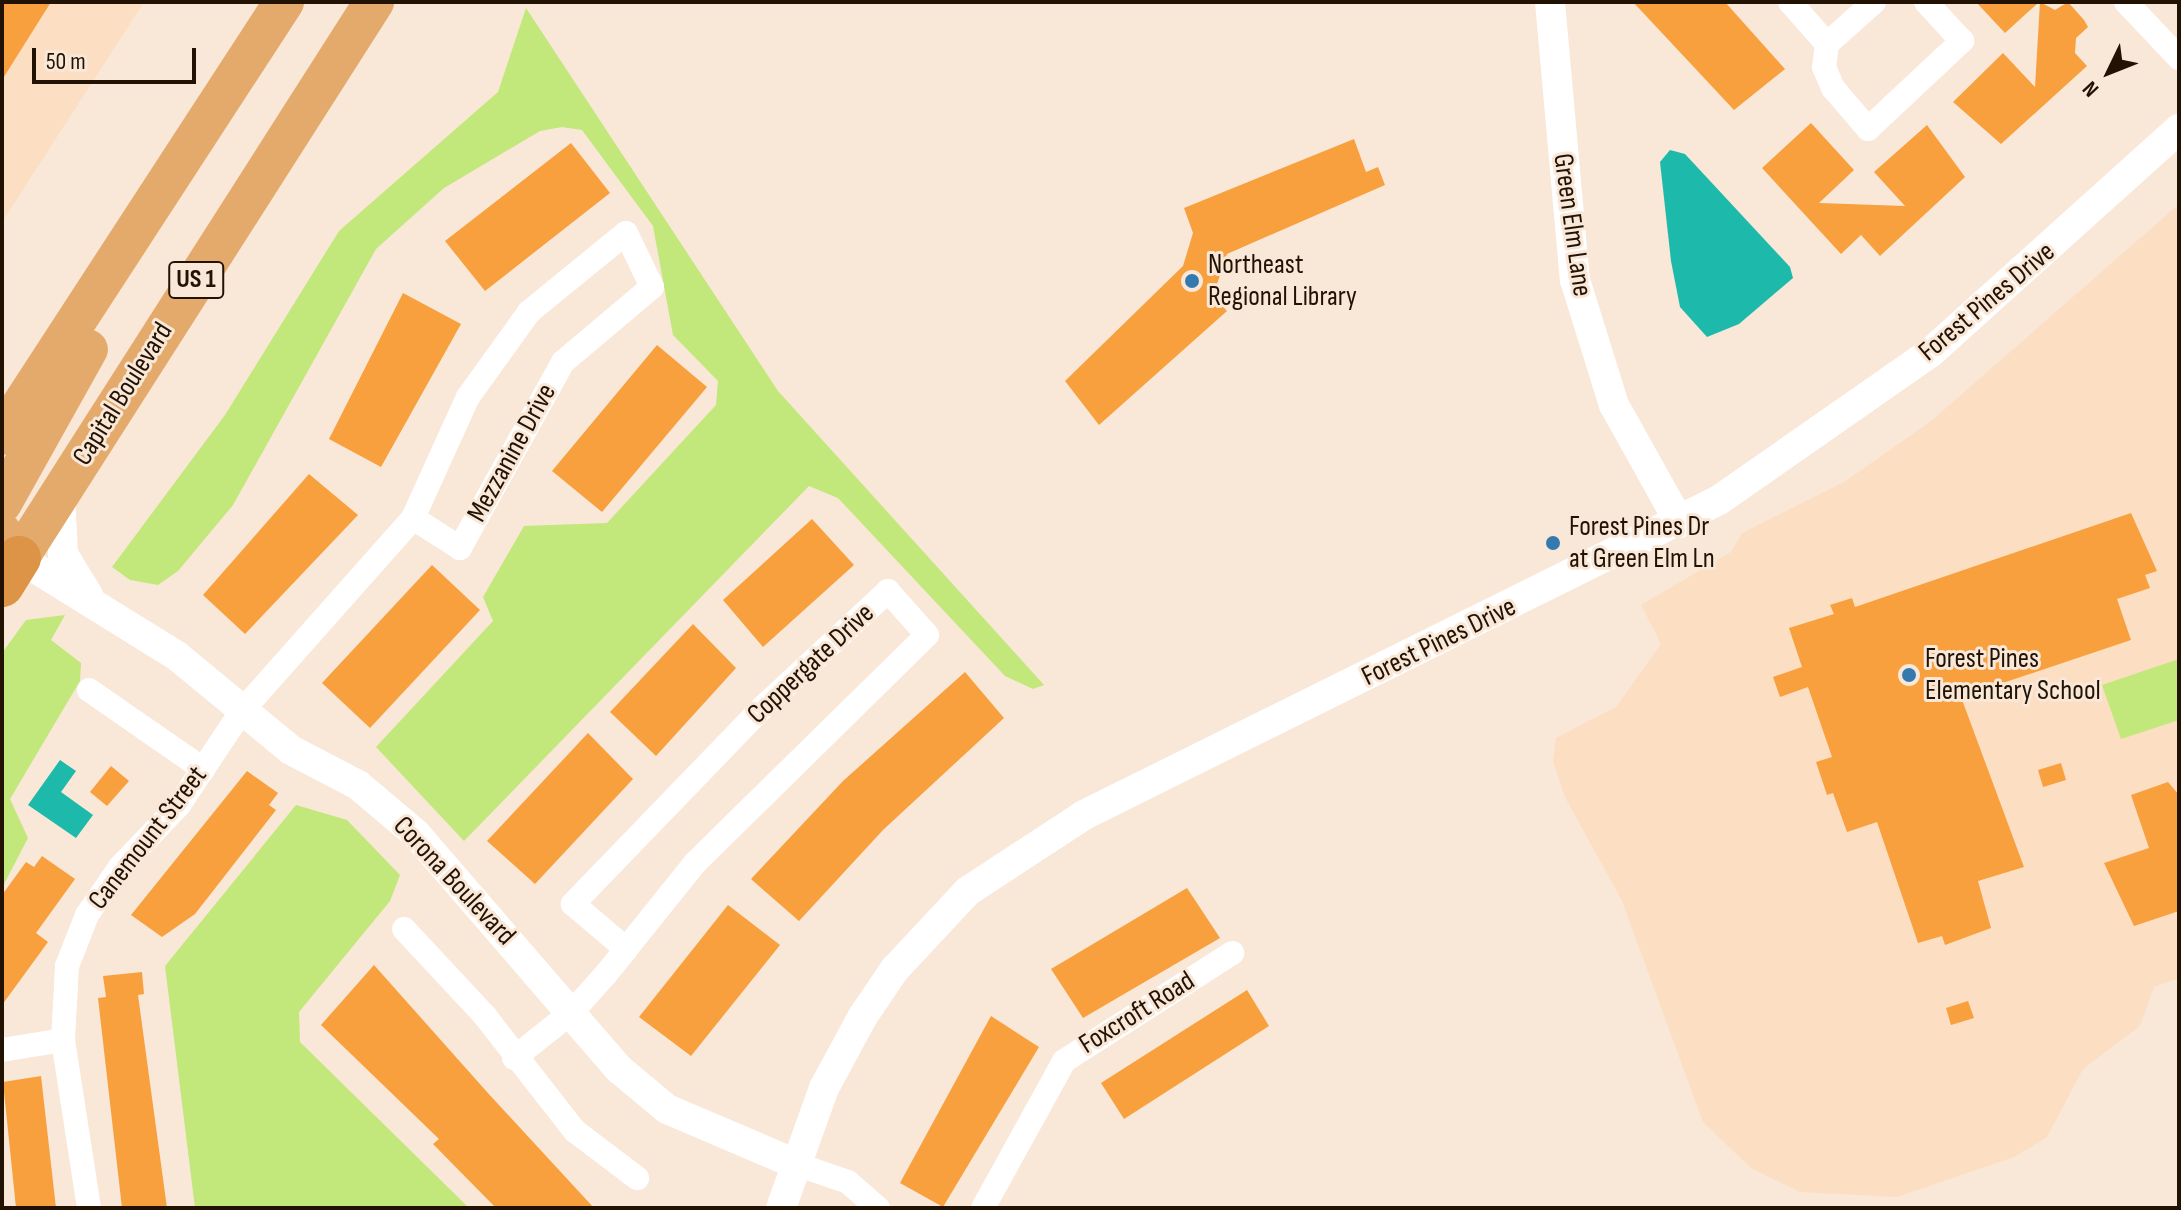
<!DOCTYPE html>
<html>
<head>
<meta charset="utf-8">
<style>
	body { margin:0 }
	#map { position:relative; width:2181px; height:1210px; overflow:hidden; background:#f9e7d7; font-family:"Sofia Sans Condensed",sans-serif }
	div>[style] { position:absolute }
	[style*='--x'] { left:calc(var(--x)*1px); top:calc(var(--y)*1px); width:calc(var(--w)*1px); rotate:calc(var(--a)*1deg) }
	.built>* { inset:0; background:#fcdec3 }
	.green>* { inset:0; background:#c2e77a }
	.water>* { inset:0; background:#1dbaab }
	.building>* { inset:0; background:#f8a03d }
	.minor>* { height:24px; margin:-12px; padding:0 12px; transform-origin:12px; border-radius:12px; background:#fff }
	.tertiary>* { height:30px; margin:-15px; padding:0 15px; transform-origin:15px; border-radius:15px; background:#fff }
	.trunk>* { height:40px; margin:-20px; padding:0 20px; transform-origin:20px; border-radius:20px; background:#e4aa6b }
	.motorway>* { height:44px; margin:-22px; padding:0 22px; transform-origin:22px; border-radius:22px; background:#de9446 }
	.dots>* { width:22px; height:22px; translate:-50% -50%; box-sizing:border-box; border:4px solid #f9e7d7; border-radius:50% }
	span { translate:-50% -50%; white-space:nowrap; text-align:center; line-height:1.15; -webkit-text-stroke:6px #f9e7d7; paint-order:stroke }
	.shield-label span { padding:2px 6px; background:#f9e7d7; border:2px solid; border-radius:6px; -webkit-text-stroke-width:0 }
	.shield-label { font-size:26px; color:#211204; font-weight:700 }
	.street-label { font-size:28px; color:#211204 }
	.poi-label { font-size:28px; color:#211204 }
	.left { translate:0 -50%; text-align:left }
	.frame { position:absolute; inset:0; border:4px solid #211204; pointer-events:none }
	.north { position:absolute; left:2069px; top:32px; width:80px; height:80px; -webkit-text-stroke:6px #f9e7d7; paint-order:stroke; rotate:227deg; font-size:22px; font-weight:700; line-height:32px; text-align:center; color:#211204 }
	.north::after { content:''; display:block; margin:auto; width:28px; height:36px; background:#211204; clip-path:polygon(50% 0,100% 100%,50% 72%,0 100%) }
	.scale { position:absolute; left:32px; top:48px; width:164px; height:36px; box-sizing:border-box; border:4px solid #211204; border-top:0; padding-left:10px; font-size:24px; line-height:28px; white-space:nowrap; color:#211204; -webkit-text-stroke:6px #f9e7d7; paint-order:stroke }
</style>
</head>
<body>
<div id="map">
	<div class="built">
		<i style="clip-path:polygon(2px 2px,144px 2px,2px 222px)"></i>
		<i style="clip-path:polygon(2179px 204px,2179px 978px,2154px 987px,2140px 1026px,2083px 1069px,2047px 1137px,2014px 1157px,1897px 1197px,1800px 1192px,1751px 1168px,1703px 1122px,1622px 901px,1565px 797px,1553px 761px,1556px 738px,1616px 707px,1661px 644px,1641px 605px,1731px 552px,1742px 533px,1844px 482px,1930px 422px)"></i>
	</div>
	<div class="green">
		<i style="clip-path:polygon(526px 8px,778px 391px,1044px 685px,1033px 689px,1005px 676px,838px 498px,809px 486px,464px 841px,376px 747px,493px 621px,483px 597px,524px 526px,607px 523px,716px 405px,718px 381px,673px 335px,653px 226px,582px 130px,562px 127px,540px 131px,444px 188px,376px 249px,233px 505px,178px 571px,158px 585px,130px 580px,112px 567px,225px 415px,339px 231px,498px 92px)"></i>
		<i style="clip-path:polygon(65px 615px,51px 640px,81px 663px,80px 681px,10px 799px,28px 838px,2px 888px,2px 653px,26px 620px)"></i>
		<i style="clip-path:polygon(2179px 659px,2179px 720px,2121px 739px,2102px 685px)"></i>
		<i style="clip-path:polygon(296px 805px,347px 820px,400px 875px,390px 901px,299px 1012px,300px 1042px,469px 1208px,195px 1208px,165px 966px)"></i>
	</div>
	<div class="water">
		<i style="clip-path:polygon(1670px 150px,1685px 154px,1790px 267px,1793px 278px,1739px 324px,1707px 337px,1680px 307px,1671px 261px,1660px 162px)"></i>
		<i style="clip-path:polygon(60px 760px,76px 771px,61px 792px,93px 815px,76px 838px,28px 805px)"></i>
	</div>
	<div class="building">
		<i style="clip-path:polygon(2px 2px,51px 2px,2px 80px)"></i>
		<i style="clip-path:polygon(1633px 2px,1725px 2px,1785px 69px,1734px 110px)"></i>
		<i style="clip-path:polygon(1976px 2px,2039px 2px,2005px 33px)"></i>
		<i style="clip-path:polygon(2040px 2px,2055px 10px,2068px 2px,2084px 20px,2088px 27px,2076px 38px,2075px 53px,2087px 66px,2001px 144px,1953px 102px,2003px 53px,2035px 87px)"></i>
		<i style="clip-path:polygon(1811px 123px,1854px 170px,1819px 203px,1905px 206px,1874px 172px,1927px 125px,1965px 177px,1880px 256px,1861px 235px,1841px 254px,1762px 168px)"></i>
		<i style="clip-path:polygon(1354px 139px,1366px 172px,1378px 167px,1385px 185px,1227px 254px,1213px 296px,1227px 311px,1099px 425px,1065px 381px,1183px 266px,1193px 233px,1184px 208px)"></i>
		<i style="clip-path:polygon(571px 143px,610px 193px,485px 291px,445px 241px)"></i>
		<i style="clip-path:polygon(403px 293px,461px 324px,381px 467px,329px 439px)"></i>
		<i style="clip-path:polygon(657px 345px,707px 387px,602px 512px,552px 471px)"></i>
		<i style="clip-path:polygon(309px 474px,358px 515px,245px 634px,203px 595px)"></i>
		<i style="clip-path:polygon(2131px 513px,2157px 571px,2145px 575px,2150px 588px,2117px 599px,2131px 640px,1961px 697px,2024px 867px,1978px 881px,1991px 928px,1945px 945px,1942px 936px,1918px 943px,1877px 822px,1847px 832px,1833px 793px,1827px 795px,1816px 762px,1832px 757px,1808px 687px,1780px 697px,1773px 677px,1802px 667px,1789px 628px,1834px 614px,1830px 605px,1852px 598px,1855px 607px)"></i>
		<i style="clip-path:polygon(812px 519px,854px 565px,763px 647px,723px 600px)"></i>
		<i style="clip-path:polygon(432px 565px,480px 610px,370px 728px,322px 683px)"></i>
		<i style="clip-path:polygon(693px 624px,736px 668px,656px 756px,610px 712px)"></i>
		<i style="clip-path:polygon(965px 672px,1004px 718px,883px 830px,799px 921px,751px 879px,843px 781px)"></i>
		<i style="clip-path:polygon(588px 733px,633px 779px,535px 884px,487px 841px)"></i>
		<i style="clip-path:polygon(2061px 763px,2066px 780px,2043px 787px,2038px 770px)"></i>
		<i style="clip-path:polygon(111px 766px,129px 781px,107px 806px,90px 792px)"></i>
		<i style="clip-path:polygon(247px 771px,278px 793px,269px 805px,276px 810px,195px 914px,162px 937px,131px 915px)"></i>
		<i style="clip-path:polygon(2168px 782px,2179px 795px,2179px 911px,2134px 926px,2104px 863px,2149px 848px,2131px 795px)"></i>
		<i style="clip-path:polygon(42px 856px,75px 879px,36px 933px,48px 942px,2px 1005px,2px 895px,26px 862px,34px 867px)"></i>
		<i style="clip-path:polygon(1187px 888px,1220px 938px,1083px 1018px,1051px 969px)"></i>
		<i style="clip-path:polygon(728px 905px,780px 945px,691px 1056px,639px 1017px)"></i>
		<i style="clip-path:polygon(374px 965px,487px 1092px,594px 1208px,496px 1208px,433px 1144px,439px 1139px,321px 1025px)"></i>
		<i style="clip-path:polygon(142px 972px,144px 994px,138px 995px,167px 1208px,122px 1208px,98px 998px,106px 997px,103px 976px)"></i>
		<i style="clip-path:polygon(1247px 990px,1269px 1026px,1124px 1119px,1101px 1083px)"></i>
		<i style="clip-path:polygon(1968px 1001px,1974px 1018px,1951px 1025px,1946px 1008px)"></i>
		<i style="clip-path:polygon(991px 1016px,1039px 1047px,943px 1207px,900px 1183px)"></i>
		<i style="clip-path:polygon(41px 1076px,56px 1208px,16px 1208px,3px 1082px)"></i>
	</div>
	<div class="minor">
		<i style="--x:1790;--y:2;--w:56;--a:48.6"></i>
		<i style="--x:1827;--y:44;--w:63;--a:-41.8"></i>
		<i style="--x:2126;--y:2;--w:77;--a:46.6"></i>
		<i style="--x:1827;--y:44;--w:23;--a:97"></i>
		<i style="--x:1824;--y:67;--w:23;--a:67"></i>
		<i style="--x:1833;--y:88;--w:54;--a:49.5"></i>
		<i style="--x:1868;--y:129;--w:129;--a:-43.1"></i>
		<i style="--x:1962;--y:41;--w:53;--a:-132.7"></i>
		<i style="--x:89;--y:690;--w:139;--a:34.7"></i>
		<i style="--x:404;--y:929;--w:119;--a:47"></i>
		<i style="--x:485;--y:1016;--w:146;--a:52"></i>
		<i style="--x:575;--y:1131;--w:78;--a:37.2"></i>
		<i style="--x:2;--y:1050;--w:62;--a:-9.3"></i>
		<i style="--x:514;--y:1058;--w:75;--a:-38.5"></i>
		<i style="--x:573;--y:1011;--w:50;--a:-48.3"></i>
		<i style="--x:606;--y:974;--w:32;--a:-51"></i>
		<i style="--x:626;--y:949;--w:110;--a:-51.3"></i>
		<i style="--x:695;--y:863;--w:325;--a:-44.5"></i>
		<i style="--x:927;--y:635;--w:59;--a:-131.6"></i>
		<i style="--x:888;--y:591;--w:171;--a:137.1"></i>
		<i style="--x:763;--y:707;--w:274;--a:134"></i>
		<i style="--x:573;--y:904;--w:70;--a:40.3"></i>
		<i style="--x:796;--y:1164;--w:55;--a:19.1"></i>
		<i style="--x:848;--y:1182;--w:40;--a:41"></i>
		<i style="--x:89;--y:1208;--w:170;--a:-98.8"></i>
		<i style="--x:63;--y:1040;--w:74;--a:-86.9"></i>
		<i style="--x:67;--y:966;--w:55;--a:-68.6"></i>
		<i style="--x:87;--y:915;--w:58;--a:-55.5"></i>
		<i style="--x:120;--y:867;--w:86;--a:-46.4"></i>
		<i style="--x:179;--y:805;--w:112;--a:-56.3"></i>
		<i style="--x:241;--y:712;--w:259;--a:-48.4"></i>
		<i style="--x:413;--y:518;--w:133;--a:-65.6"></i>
		<i style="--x:468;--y:397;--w:105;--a:-54.3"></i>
		<i style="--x:529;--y:312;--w:125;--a:-39.2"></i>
		<i style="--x:626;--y:233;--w:60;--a:64.3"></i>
		<i style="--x:652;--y:287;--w:116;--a:139.9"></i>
		<i style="--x:563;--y:362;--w:213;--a:119"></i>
		<i style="--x:460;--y:548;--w:56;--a:-147.4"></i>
		<i style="--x:983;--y:1208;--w:168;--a:-61.1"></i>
		<i style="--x:1064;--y:1061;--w:200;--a:-32.7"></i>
	</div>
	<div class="tertiary">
		<i style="--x:1550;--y:2;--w:279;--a:84.9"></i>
		<i style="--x:1575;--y:280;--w:131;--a:72.7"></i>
		<i style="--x:1614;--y:405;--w:135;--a:60.8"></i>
		<i style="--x:60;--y:493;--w:61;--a:87.2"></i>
		<i style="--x:63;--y:554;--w:48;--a:58.6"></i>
		<i style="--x:19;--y:558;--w:186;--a:31.8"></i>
		<i style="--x:177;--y:656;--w:148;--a:39.5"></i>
		<i style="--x:291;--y:750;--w:76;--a:27.6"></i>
		<i style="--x:358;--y:785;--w:76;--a:40.2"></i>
		<i style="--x:416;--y:834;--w:311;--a:49.2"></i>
		<i style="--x:619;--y:1069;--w:62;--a:39.8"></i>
		<i style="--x:667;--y:1109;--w:140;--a:23.1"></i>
		<i style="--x:781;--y:1208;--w:127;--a:-70.3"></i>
		<i style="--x:824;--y:1088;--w:82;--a:-61.6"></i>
		<i style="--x:863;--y:1016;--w:57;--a:-55.8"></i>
		<i style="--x:895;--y:969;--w:107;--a:-46.9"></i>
		<i style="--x:968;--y:891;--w:139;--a:-33.2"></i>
		<i style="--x:1084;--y:815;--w:709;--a:-26.38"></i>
		<i style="--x:1719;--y:500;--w:257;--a:-34.9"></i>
		<i style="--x:1930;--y:353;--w:335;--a:-42"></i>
	</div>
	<div class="trunk">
		<i style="--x:2;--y:435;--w:517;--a:-56.93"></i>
		<i style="--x:2;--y:503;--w:176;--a:-60.8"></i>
		<i style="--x:2;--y:533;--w:30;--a:56"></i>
		<i style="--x:19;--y:558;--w:660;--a:-57.44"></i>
	</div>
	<div class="motorway">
		<i style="--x:2;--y:585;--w:32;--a:-58"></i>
	</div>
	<div class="dots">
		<i style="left:1192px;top:281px;background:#347aaf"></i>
		<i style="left:1553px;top:543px;background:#347aaf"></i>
		<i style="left:1909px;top:675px;background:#347aaf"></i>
	</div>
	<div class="shield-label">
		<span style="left:196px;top:280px">US 1</span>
	</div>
	<div class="street-label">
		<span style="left:1572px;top:225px;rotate:82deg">Green Elm Lane</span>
		<span style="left:1987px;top:302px;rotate:-40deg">Forest Pines Drive</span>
		<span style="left:123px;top:394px;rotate:-58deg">Capital Boulevard</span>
		<span style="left:512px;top:453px;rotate:-61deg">Mezzanine Drive</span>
		<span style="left:1439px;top:642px;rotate:-26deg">Forest Pines Drive</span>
		<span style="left:811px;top:664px;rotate:-43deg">Coppergate Drive</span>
		<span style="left:148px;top:838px;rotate:-52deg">Canemount Street</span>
		<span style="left:454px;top:881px;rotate:47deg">Corona Boulevard</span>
		<span style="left:1137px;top:1013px;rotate:-32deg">Foxcroft Road</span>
	</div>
	<div class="poi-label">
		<span class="left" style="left:1208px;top:281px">Northeast<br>Regional Library</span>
		<span class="left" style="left:1569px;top:543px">Forest Pines Dr<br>at Green Elm Ln</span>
		<span class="left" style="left:1925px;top:675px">Forest Pines<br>Elementary School</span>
	</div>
	<div class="frame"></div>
	<div class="north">N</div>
	<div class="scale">50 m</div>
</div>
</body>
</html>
